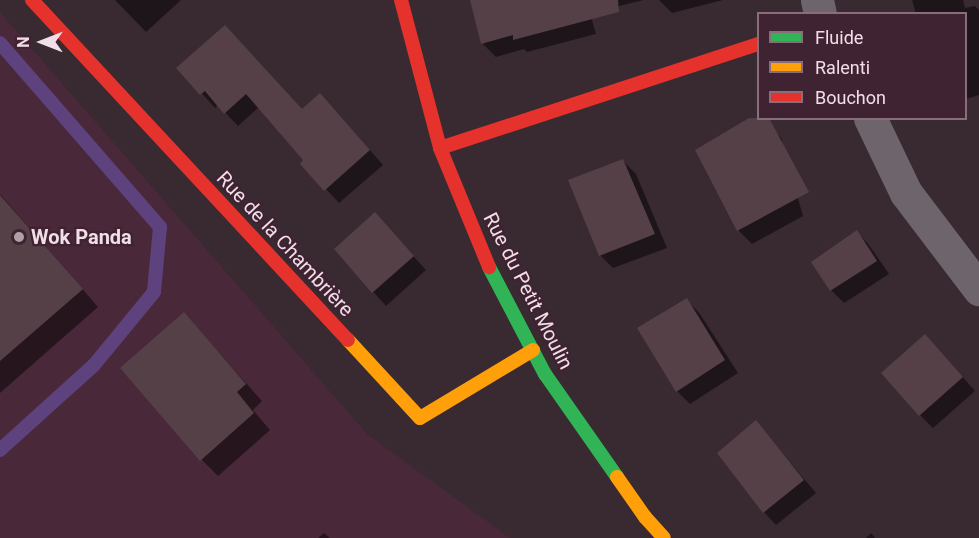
<!DOCTYPE html>
<html>
<head>
<meta charset="utf-8">
<style>
	body { margin:0 }
	#map { position:relative; width:979px; height:538px; overflow:hidden; background:#392931; font-family:Roboto,sans-serif }
	div>[style] { position:absolute }
	[style*='--x'] { left:calc(var(--x)*1px); top:calc(var(--y)*1px); width:calc(var(--w)*1px); rotate:calc(var(--a)*1deg) }
	.built>* { inset:0; background:#492839 }
	.shadow>* { inset:0; background:#0007 }
	.stream>* { height:14px; margin:-7px; padding:0 7px; transform-origin:7px; border-radius:7px; background:#5d427d }
	.building>* { inset:0; background:#564047 }
	.street>* { height:33px; margin:-16.5px; padding:0 16.5px; transform-origin:16.5px; border-radius:16.5px; background:#6d646c }
	.fast>* { height:14px; margin:-7px; padding:0 7px; transform-origin:7px; border-radius:7px; background:#30b455 }
	.slow>* { height:14px; margin:-7px; padding:0 7px; transform-origin:7px; border-radius:7px; background:#ff9f0a }
	.jam>* { height:14px; margin:-7px; padding:0 7px; transform-origin:7px; border-radius:7px; background:#e5322d }
	.dots>* { width:16px; height:16px; translate:-50% -50%; box-sizing:border-box; border:3px solid #3f2332; border-radius:50% }
	span { translate:-50% -50%; white-space:nowrap; text-align:center; line-height:1.15; -webkit-text-stroke:4.5px #3f2332; paint-order:stroke }
	.poi-label { font-size:20px; color:#f2dee7; font-weight:700 }
	.left { translate:0 -50%; text-align:left }
	.street-label { font-size:20px; color:#f2dee7 }
	.legend { position:absolute; left:757px; top:12px; width:210px; height:108px; box-sizing:border-box; background:#3f2332; border:2px solid #876e7a; margin:0; padding:8px 10px; list-style:none; font-size:18px; color:#f2dee7 }
	.legend li { display:flex; align-items:center; gap:12px; height:30px }
	.legend b { width:30px; border:2px solid #876e7a }
	.north { position:absolute; left:12px; top:12px; width:60px; height:60px; -webkit-text-stroke:4px #3f2332; paint-order:stroke; rotate:270deg; font-size:16px; font-weight:700; line-height:24px; text-align:center; color:#f2dee7 }
	.north::after { content:''; display:block; margin:auto; width:21px; height:27px; background:#f2dee7; clip-path:polygon(50% 0,100% 100%,50% 72%,0 100%) }
</style>
</head>
<body>
<div id="map">
	<div class="built">
		<i style="clip-path:polygon(0 12px,367px 434px,510px 538px,0 538px)"></i>
	</div>
	<div class="shadow">
		<i style="clip-path:polygon(115px 0,181px 0,146px 32px)"></i>
		<i style="clip-path:polygon(471px 0,644px 0,590px 13px,596px 34px,527px 52px,524px 49px,496px 57px,483px 44px)"></i>
		<i style="clip-path:polygon(659px 0,723px 0,672px 13px)"></i>
		<i style="clip-path:polygon(912px 0,963px 0,965px 8px,975px 6px,979px 10px,979px 95px,966px 99px,966px 14px,916px 14px)"></i>
		<i style="clip-path:polygon(179px 68px,302px 111px,333px 108px,383px 165px,339px 203px,302px 163px,304px 159px,259px 107px,238px 126px,218px 105px,215px 108px)"></i>
		<i style="clip-path:polygon(768px 125px,781px 138px,803px 216px,752px 244px,738px 230px,697px 151px)"></i>
		<i style="clip-path:polygon(622px 160px,636px 174px,667px 248px,613px 268px,600px 255px)"></i>
		<i style="clip-path:polygon(0 194px,98px 307px,0 393px)"></i>
		<i style="clip-path:polygon(375px 214px,426px 270px,386px 306px,336px 250px)"></i>
		<i style="clip-path:polygon(857px 232px,869px 245px,889px 274px,844px 303px,831px 290px,813px 262px)"></i>
		<i style="clip-path:polygon(687px 300px,700px 314px,738px 373px,690px 404px,677px 391px)"></i>
		<i style="clip-path:polygon(184px 314px,262px 401px,253px 410px,270px 430px,218px 476px,202px 460px)"></i>
		<i style="clip-path:polygon(938px 349px,975px 391px,933px 428px,920px 415px)"></i>
		<i style="clip-path:polygon(756px 422px,816px 493px,776px 525px,764px 512px)"></i>
		<i style="clip-path:polygon(324px 533px,330px 538px,318px 538px)"></i>
		<i style="clip-path:polygon(871px 533px,875px 538px,866px 538px)"></i>
	</div>
	<div class="stream">
		<i style="--x:0;--y:43;--w:244;--a:49"></i>
		<i style="--x:160;--y:227;--w:65;--a:95.3"></i>
		<i style="--x:154;--y:292;--w:94;--a:129.4"></i>
		<i style="--x:94;--y:365;--w:127;--a:137.9"></i>
	</div>
	<div class="building">
		<i style="clip-path:polygon(470px 0,618px 0,619px 12px,513px 40px,513px 35px,481px 44px)"></i>
		<i style="clip-path:polygon(225px 25px,302px 109px,320px 93px,370px 150px,324px 191px,300px 164px,303px 160px,246px 94px,224px 114px,205px 91px,200px 95px,176px 68px)"></i>
		<i style="clip-path:polygon(749px 118px,769px 118px,809px 192px,737px 231px,695px 150px)"></i>
		<i style="clip-path:polygon(623px 159px,655px 234px,599px 256px,568px 180px)"></i>
		<i style="clip-path:polygon(0 195px,83px 289px,0 361px)"></i>
		<i style="clip-path:polygon(375px 212px,414px 256px,372px 293px,334px 249px)"></i>
		<i style="clip-path:polygon(857px 230px,877px 261px,830px 291px,811px 262px)"></i>
		<i style="clip-path:polygon(687px 298px,725px 360px,676px 392px,637px 328px)"></i>
		<i style="clip-path:polygon(184px 312px,246px 384px,237px 392px,254px 413px,200px 461px,120px 368px)"></i>
		<i style="clip-path:polygon(925px 334px,963px 377px,919px 416px,881px 373px)"></i>
		<i style="clip-path:polygon(756px 420px,804px 480px,763px 513px,717px 453px)"></i>
	</div>
	<div class="street">
		<i style="--x:817;--y:0;--w:14;--a:78"></i>
		<i style="--x:870;--y:118;--w:83;--a:64.4"></i>
		<i style="--x:906;--y:193;--w:121;--a:52.8"></i>
	</div>
	<div class="fast">
		<i style="--x:489;--y:267;--w:121;--a:62.4"></i>
		<i style="--x:545;--y:374;--w:126;--a:55"></i>
	</div>
	<div class="slow">
		<i style="--x:348;--y:340;--w:106;--a:47.3"></i>
		<i style="--x:420;--y:418;--w:132;--a:-31"></i>
		<i style="--x:617;--y:477;--w:49;--a:55"></i>
		<i style="--x:645;--y:517;--w:28;--a:48"></i>
	</div>
	<div class="jam">
		<i style="--x:32;--y:0;--w:464;--a:47.1"></i>
		<i style="--x:401;--y:0;--w:153;--a:75.2"></i>
		<i style="--x:440;--y:148;--w:129;--a:67.6"></i>
		<i style="--x:440;--y:148;--w:335;--a:-18.1"></i>
	</div>
	<div class="dots">
		<i style="left:19px;top:237px;background:#b19fa7"></i>
	</div>
	<div class="poi-label">
		<span class="left" style="left:31px;top:237px">Wok Panda</span>
	</div>
	<div class="street-label">
		<span style="left:285px;top:244px;rotate:47deg">Rue de la Chambrière</span>
		<span style="left:528px;top:291px;rotate:63deg">Rue du Petit Moulin</span>
	</div>
	<ul class="legend">
	<li><b style="height:8px;background:#30b455"></b>Fluide</li>
	<li><b style="height:8px;background:#ff9f0a"></b>Ralenti</li>
	<li><b style="height:8px;background:#e5322d"></b>Bouchon</li>
	</ul>
	<div class="north">N</div>
</div>
</body>
</html>
